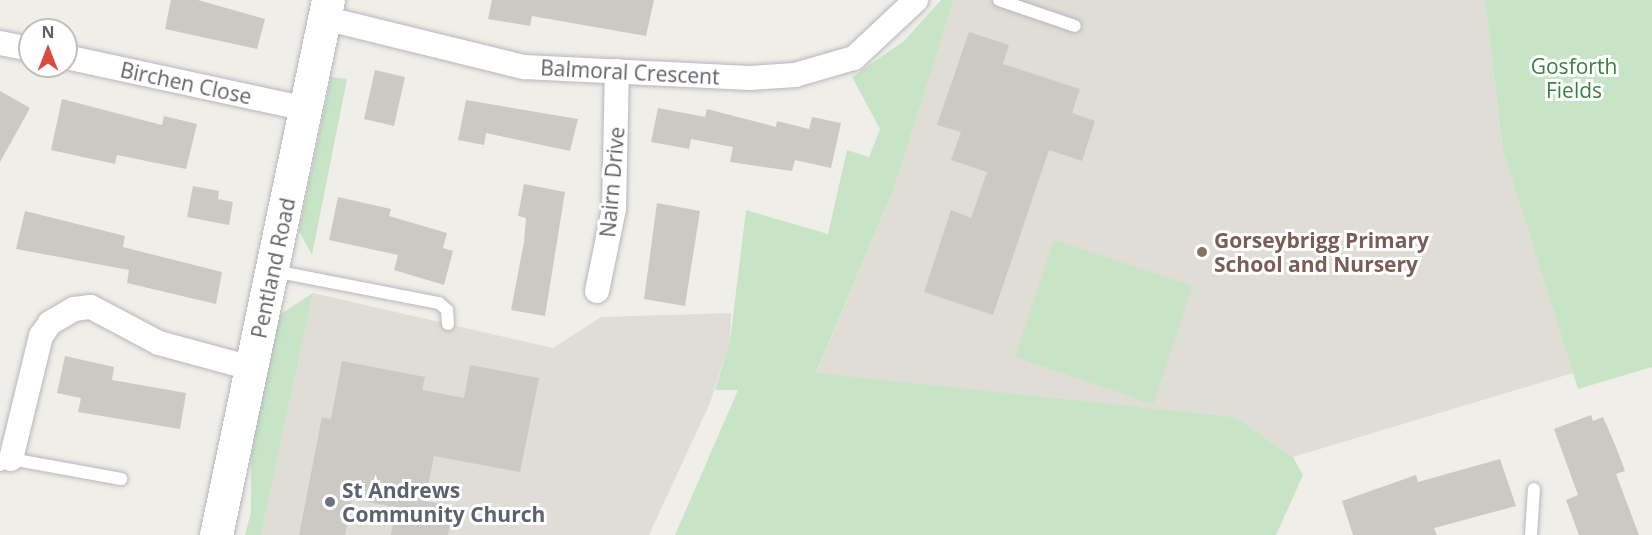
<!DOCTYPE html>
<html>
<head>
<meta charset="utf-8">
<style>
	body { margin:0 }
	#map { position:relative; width:1652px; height:535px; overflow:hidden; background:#f0eee8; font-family:"Open Sans",sans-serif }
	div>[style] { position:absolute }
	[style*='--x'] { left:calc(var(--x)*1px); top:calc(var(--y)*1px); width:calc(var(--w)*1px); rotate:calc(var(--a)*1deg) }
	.education>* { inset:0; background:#dfddd6 }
	.green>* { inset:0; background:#c7e5c6 }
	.building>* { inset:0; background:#cbc9c4 }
	.roads { filter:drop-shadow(0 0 2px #b5b7bb) drop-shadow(0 0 2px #b5b7bb) }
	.lane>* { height:12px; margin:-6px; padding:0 6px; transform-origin:6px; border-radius:6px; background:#fff }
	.street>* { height:24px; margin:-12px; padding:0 12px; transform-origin:12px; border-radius:12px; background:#fff }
	.secondary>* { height:33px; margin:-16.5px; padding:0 16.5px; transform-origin:16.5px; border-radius:16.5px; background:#fff }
	.dots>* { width:16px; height:16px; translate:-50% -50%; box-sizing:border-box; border:3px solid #fff; border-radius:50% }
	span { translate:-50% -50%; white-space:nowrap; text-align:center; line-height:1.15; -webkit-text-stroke:6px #fff; paint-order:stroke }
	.park-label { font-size:21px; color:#3c803e }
	.street-label { font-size:21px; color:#5f6266 }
	.education-label { font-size:21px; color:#785e54; font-weight:700 }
	.left { translate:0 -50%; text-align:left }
	.worship-label { font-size:21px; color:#5b616d; font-weight:700 }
	.north { position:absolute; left:18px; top:18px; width:60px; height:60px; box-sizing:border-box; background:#fff; border:2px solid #bfc0c2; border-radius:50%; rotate:0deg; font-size:16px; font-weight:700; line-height:24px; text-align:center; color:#5f6266 }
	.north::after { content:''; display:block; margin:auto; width:21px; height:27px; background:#dc4b41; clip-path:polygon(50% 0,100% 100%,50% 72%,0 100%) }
</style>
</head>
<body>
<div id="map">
	<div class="education">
		<i style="clip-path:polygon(954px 0,1485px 0,1503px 151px,1573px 373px,1293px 457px,1235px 417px,816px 374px,894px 188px)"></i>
		<i style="clip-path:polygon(313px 293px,553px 348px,601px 317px,731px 313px,730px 341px,710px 403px,649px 535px,261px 535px)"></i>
	</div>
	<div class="green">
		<i style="clip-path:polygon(941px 0,954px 0,894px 188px,816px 373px,1235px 417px,1293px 457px,1303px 475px,1276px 535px,675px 535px,738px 390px,715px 390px,730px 341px,746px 210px,828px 234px,847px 150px,869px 157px,880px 129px,852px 77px,904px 41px)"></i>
		<i style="clip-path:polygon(1485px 0,1652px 0,1652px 367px,1578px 389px,1503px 151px)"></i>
		<i style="clip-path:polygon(331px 77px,347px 79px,312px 255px,299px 231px)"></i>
		<i style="clip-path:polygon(1054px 240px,1192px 286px,1153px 404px,1015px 357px)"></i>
		<i style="clip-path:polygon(313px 293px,261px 535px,245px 535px,251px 512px,251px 453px,279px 315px)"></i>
	</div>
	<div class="building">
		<i style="clip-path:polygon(171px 0,198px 0,265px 19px,257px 49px,165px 29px)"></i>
		<i style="clip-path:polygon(492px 0,654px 0,646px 36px,532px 16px,530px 26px,488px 19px)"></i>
		<i style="clip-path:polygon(969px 32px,1009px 45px,1003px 64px,1080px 89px,1072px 113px,1095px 121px,1082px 161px,1049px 150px,993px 315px,924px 292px,951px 210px,971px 218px,987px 172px,951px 160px,961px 132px,937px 125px)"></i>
		<i style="clip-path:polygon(375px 70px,405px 77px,394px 126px,364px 119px)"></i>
		<i style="clip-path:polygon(0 91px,30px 108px,0 162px)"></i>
		<i style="clip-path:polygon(62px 99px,162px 125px,164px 116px,197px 124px,186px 169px,117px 155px,115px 164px,51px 150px)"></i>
		<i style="clip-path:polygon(466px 100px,578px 119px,570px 151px,486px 133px,484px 145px,458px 140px)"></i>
		<i style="clip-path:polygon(658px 108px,705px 117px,707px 109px,776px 127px,777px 121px,809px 129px,812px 117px,841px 123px,831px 168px,795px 160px,792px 171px,730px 162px,733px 147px,691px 139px,689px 149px,651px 142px)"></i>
		<i style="clip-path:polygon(524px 184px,565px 192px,545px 316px,511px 310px,524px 242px,526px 218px,518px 216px)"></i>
		<i style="clip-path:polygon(193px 186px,219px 191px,218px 199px,233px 202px,229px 225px,187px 217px)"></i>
		<i style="clip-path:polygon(338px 197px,391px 209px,389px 216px,447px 233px,443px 248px,453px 251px,444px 285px,394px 270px,398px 255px,329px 240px)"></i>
		<i style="clip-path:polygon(657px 203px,700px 211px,685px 306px,644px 299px)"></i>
		<i style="clip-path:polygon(25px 211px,125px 236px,123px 247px,222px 272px,216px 304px,127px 283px,129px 270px,16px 249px)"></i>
		<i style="clip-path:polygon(65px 356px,114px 367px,112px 380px,186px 393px,180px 429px,78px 412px,81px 398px,57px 393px)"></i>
		<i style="clip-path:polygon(342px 361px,425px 377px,422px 390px,464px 398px,470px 365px,539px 378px,520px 472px,434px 456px,425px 501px,453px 506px,448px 535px,391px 535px,396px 507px,352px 499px,345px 535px,299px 535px,322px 417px,331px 419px)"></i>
		<i style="clip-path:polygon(1591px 415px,1593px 421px,1603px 417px,1616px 447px,1625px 471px,1616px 474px,1639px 535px,1579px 535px,1566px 500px,1578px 495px,1554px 429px)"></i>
		<i style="clip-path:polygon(1500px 459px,1516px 506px,1434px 528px,1437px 535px,1353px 535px,1342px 501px,1416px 475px,1418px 482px)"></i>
	</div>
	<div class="roads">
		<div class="lane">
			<i style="--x:999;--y:0;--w:80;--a:18.9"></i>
			<i style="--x:274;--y:271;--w:168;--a:11"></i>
			<i style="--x:439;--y:303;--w:11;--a:41"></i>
			<i style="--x:447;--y:310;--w:14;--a:86"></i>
			<i style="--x:0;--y:465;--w:13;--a:-29"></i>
			<i style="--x:11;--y:459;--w:112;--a:10.3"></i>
			<i style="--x:1531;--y:535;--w:46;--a:-86.3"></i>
		</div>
		<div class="street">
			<i style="--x:324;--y:18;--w:206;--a:13.8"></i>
			<i style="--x:524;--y:67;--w:226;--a:2.8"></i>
			<i style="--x:750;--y:78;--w:45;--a:-3.8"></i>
			<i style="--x:795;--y:75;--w:61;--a:-16.1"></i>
			<i style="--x:854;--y:58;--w:85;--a:-43.1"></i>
			<i style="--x:0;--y:43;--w:31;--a:11"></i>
			<i style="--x:66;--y:57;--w:246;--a:12.2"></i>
			<i style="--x:597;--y:291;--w:84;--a:-78.3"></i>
			<i style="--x:614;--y:209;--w:138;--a:-88.8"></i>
			<i style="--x:11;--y:459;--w:127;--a:-76.3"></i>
			<i style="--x:41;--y:336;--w:16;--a:-55"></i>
			<i style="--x:50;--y:323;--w:28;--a:-30"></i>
			<i style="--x:74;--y:309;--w:17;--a:-7"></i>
			<i style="--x:91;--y:307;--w:77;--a:27.9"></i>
			<i style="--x:159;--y:343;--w:95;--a:15.2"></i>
		</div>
		<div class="secondary">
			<i style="--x:216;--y:535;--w:547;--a:-78.18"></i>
		</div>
	</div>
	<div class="dots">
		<i style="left:1202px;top:252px;background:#8d6e63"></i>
		<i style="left:330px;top:502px;background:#6b7280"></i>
	</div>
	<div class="park-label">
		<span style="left:1574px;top:78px">Gosforth<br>Fields</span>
	</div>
	<div class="street-label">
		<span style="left:630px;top:72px;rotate:3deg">Balmoral Crescent</span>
		<span style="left:186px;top:83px;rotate:12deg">Birchen Close</span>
		<span style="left:612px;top:182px;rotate:-85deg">Nairn Drive</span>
		<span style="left:273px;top:268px;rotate:-78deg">Pentland Road</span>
	</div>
	<div class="education-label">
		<span class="left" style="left:1214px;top:252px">Gorseybrigg Primary<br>School and Nursery</span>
	</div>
	<div class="worship-label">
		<span class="left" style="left:342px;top:502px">St Andrews<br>Community Church</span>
	</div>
	<div class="north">N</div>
</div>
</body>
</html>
